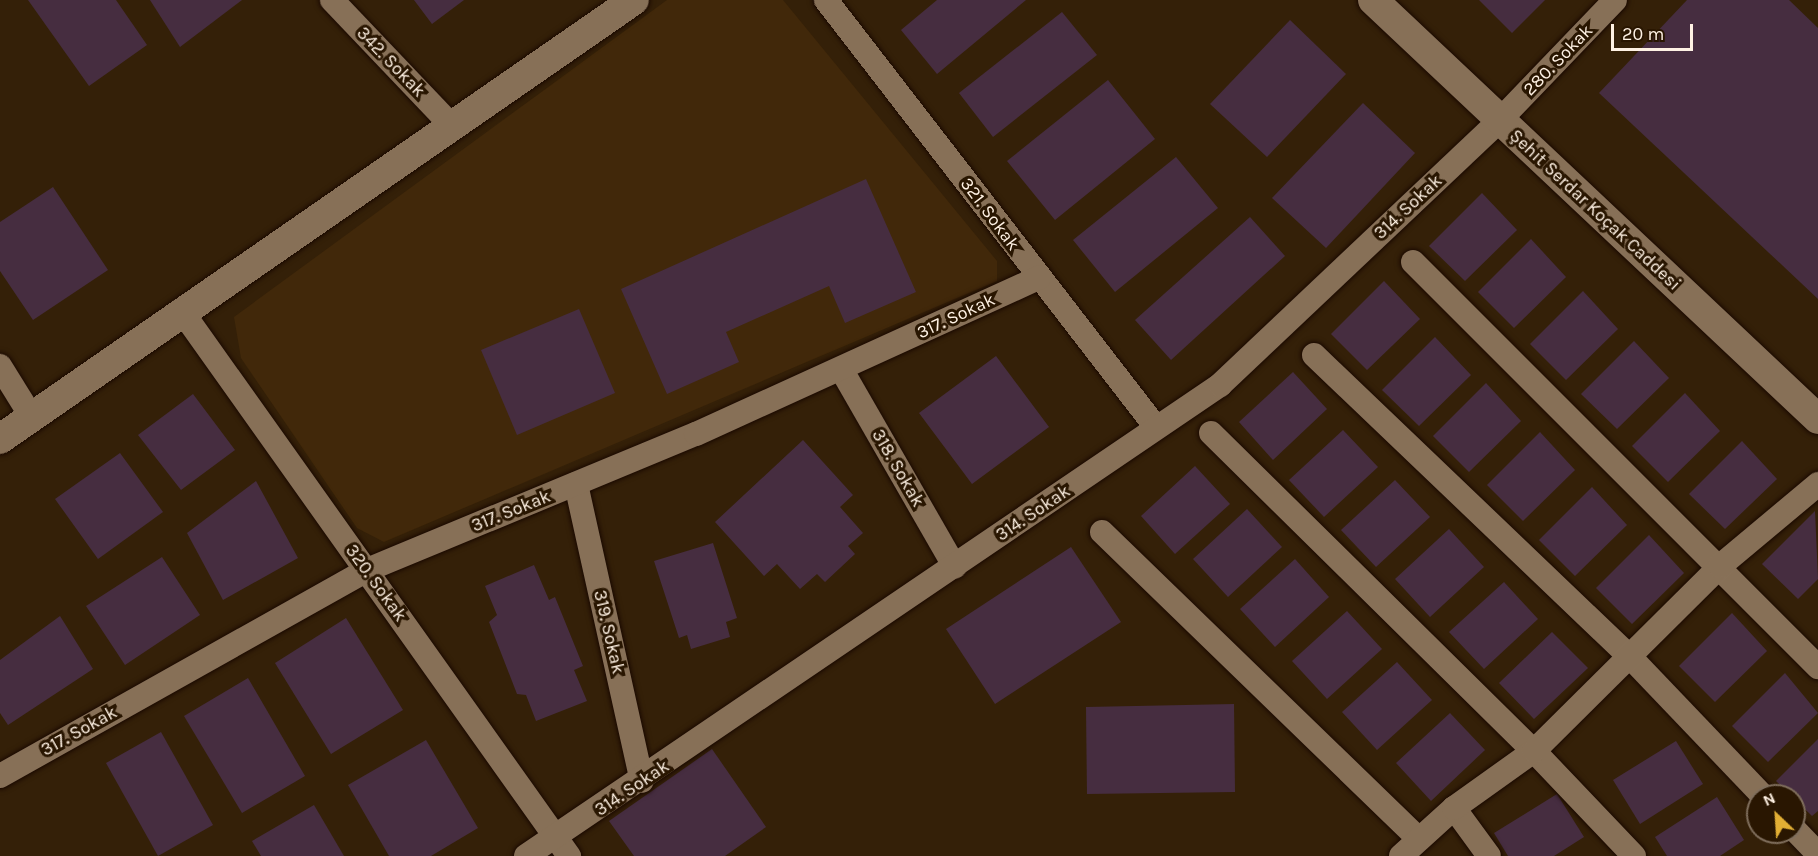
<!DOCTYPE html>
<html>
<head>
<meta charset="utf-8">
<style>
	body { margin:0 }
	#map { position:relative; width:1818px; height:856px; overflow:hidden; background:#342008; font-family:Karla,sans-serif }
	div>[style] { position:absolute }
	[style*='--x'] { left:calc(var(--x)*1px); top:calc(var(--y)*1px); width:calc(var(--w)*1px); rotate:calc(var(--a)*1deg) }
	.built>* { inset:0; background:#41280a }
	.building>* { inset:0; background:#462d40 }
	.roads { filter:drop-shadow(0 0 2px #1a0900) drop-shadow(0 0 2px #1a0900) }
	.minor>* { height:24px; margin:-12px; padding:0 12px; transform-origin:12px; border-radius:12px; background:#877057 }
	.tertiary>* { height:30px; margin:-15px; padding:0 15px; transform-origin:15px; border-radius:15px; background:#877057 }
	span { translate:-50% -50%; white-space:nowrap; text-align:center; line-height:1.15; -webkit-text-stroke:6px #291601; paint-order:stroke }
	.street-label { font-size:18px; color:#fff2e4 }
	.north { position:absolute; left:1746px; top:784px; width:60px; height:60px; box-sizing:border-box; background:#291601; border:2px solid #7f6e5c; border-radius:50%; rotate:335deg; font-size:16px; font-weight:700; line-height:24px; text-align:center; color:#fff2e4 }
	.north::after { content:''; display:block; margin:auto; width:21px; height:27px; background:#e2af34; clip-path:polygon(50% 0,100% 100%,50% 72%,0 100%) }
	.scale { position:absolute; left:1611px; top:24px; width:82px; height:27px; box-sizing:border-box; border:3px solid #fff2e4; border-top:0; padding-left:8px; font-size:18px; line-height:21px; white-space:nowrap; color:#fff2e4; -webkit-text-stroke:4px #291601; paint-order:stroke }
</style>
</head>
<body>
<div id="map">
	<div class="built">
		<i style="clip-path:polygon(667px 0,783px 0,997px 261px,997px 281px,384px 542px,357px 528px,241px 358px,234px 317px)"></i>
	</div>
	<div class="building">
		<i style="clip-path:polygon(28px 0,116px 0,147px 45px,89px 86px)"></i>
		<i style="clip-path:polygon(150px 0,242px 0,180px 47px)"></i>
		<i style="clip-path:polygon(414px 0,464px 0,432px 24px)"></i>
		<i style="clip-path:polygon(937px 0,1026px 0,937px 74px,901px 30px)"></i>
		<i style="clip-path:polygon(1479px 0,1545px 0,1512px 33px)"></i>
		<i style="clip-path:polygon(1687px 0,1789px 0,1818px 28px,1818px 299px,1599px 93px)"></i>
		<i style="clip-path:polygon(1062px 12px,1097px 55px,993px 137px,959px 93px)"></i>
		<i style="clip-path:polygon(1290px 20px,1346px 74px,1267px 157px,1210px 104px)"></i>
		<i style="clip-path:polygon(1108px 80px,1155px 139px,1055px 220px,1007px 161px)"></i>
		<i style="clip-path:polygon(1363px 103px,1415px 153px,1326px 248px,1272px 198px)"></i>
		<i style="clip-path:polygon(1176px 157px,1218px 208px,1115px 292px,1073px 240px)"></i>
		<i style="clip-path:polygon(866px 179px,916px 292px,845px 323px,829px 286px,726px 332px,739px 362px,667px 394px,621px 289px)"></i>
		<i style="clip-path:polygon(53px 187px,108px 270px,33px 320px,0 271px,0 222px)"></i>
		<i style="clip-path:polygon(1482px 193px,1517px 230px,1465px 281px,1429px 246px)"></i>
		<i style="clip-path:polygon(1250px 217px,1285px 256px,1171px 360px,1135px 320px)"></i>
		<i style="clip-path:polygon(1531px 239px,1566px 277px,1514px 328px,1478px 292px)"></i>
		<i style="clip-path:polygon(1384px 281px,1420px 319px,1367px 370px,1331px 334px)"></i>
		<i style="clip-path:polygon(1583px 291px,1618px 329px,1566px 380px,1530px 344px)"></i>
		<i style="clip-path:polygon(579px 309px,615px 393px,517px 435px,481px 350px)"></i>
		<i style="clip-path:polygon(1435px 337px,1471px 375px,1419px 426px,1382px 390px)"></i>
		<i style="clip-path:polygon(1634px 341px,1669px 378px,1617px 429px,1581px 394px)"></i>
		<i style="clip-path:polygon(996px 356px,1049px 427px,972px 484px,919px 413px)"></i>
		<i style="clip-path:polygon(1293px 372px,1327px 409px,1273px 460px,1239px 422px)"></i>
		<i style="clip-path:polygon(1486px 383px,1521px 421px,1469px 472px,1433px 436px)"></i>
		<i style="clip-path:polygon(1685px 393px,1720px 431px,1668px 482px,1632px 446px)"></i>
		<i style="clip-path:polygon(193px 394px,235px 450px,181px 490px,138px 435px)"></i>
		<i style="clip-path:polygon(1343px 430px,1378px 467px,1324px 517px,1289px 480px)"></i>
		<i style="clip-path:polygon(1540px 432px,1575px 470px,1523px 521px,1487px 485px)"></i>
		<i style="clip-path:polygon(803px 440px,853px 495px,840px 507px,863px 533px,848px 546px,855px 554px,825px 582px,817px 574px,800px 589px,777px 564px,764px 576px,715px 522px)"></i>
		<i style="clip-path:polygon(1742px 441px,1777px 479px,1725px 529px,1689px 494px)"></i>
		<i style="clip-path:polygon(120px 453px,163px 512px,98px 559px,55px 499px)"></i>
		<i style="clip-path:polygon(1195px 466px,1230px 504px,1175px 554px,1141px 516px)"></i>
		<i style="clip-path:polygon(1395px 480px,1430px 517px,1376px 567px,1341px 530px)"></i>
		<i style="clip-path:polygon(256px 481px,298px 558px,223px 600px,187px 533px)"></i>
		<i style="clip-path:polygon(1592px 487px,1627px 525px,1575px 576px,1539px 540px)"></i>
		<i style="clip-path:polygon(1247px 509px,1282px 547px,1228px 597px,1193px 559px)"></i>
		<i style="clip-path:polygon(1815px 511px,1818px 579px,1798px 599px,1762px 564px)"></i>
		<i style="clip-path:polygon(1449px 529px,1484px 567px,1430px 617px,1395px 579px)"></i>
		<i style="clip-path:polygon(1649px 535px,1684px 573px,1632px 624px,1596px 588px)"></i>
		<i style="clip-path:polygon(713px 543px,737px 618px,726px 622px,730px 637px,691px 649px,687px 635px,679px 638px,654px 561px)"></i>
		<i style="clip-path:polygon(1071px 547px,1121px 622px,995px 704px,946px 629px)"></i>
		<i style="clip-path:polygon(162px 557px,200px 615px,125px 665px,86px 606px)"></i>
		<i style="clip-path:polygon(1295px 559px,1329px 597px,1275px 647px,1240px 609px)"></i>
		<i style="clip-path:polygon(534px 565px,549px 600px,555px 597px,583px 666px,574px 670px,587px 701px,536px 721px,526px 695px,517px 694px,489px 622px,497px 615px,485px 586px)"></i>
		<i style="clip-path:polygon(1504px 582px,1538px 619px,1484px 669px,1449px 632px)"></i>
		<i style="clip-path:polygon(1347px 611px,1382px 649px,1327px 699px,1292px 661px)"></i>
		<i style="clip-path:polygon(1732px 613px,1767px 651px,1715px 702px,1679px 666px)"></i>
		<i style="clip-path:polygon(60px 616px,93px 669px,8px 725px,0 713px,0 660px)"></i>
		<i style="clip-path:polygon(346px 618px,403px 710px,331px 754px,275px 663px)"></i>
		<i style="clip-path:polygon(1552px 632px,1588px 668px,1534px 719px,1499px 683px)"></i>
		<i style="clip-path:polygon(1397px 662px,1432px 700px,1377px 750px,1342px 712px)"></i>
		<i style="clip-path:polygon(1785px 673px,1818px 713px,1768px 762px,1732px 726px)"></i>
		<i style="clip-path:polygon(248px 678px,305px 776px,242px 813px,184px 716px)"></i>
		<i style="clip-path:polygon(1234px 704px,1235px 792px,1087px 794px,1086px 707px)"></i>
		<i style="clip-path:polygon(1450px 713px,1485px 750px,1431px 801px,1396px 763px)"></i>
		<i style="clip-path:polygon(161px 732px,213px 825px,158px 856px,106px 763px)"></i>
		<i style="clip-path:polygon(1818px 739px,1818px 811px,1812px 816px,1776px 781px)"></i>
		<i style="clip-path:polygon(426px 740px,478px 828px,431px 856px,389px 856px,348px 785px)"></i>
		<i style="clip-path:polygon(1676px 741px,1703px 784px,1640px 824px,1613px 780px)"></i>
		<i style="clip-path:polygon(712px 749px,766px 827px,725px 856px,634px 856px,609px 821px)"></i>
		<i style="clip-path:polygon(1557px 794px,1584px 837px,1554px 856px,1508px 856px,1494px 833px)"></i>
		<i style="clip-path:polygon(1717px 797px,1744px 840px,1720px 856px,1667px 856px,1655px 837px)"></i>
		<i style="clip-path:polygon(314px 805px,344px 856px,261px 856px,252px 841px)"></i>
	</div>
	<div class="roads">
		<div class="minor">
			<i style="--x:332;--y:0;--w:171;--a:46.4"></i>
			<i style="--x:826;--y:0;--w:538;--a:52.32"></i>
			<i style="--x:1413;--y:262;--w:573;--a:45"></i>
			<i style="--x:181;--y:310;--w:670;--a:54.6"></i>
			<i style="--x:1314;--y:355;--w:440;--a:43.7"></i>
			<i style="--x:1632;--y:659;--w:190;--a:46.3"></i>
			<i style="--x:0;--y:366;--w:59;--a:58.2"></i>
			<i style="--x:841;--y:369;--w:228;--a:60.1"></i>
			<i style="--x:1211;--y:433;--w:453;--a:44.6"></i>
			<i style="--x:1534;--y:751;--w:145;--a:46.4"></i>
			<i style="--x:576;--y:484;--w:304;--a:77.5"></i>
			<i style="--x:1102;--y:532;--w:441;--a:44.1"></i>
			<i style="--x:0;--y:776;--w:421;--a:-29.3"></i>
			<i style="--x:367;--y:570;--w:356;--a:-22.5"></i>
			<i style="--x:696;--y:434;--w:377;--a:-24.5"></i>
			<i style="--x:1454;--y:808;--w:59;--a:53.9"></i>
			<i style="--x:1794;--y:829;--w:35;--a:46"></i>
			<i style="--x:526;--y:856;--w:839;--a:-34.16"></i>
			<i style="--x:1220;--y:385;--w:386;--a:-43.4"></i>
			<i style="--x:1500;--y:120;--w:166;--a:-46.2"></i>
			<i style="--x:1401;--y:856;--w:72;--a:-42.2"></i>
			<i style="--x:1454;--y:808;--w:98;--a:-35.5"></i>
			<i style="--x:1534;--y:751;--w:262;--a:-44.8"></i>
			<i style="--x:1720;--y:566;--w:128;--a:-39.9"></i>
		</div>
		<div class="tertiary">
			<i style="--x:1373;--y:0;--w:611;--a:43.28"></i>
			<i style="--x:0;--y:439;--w:771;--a:-34.7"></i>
		</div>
	</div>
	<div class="street-label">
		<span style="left:1558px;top:60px;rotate:-46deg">280. Sokak</span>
		<span style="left:391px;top:62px;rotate:46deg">342. Sokak</span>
		<span style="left:1408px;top:207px;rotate:-43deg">314. Sokak</span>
		<span style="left:1595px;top:210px;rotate:43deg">Şehit Serdar Koçak Caddesi</span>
		<span style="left:990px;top:214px;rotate:53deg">321. Sokak</span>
		<span style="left:956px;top:316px;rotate:-25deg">317. Sokak</span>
		<span style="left:898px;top:468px;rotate:60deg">318. Sokak</span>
		<span style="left:511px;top:511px;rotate:-22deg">317. Sokak</span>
		<span style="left:1033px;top:513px;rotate:-34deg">314. Sokak</span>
		<span style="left:376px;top:583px;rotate:54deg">320. Sokak</span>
		<span style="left:609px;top:632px;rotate:77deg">319. Sokak</span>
		<span style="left:79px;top:731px;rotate:-29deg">317. Sokak</span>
		<span style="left:632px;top:788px;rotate:-34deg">314. Sokak</span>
	</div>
	<div class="north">N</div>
	<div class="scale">20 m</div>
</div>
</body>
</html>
